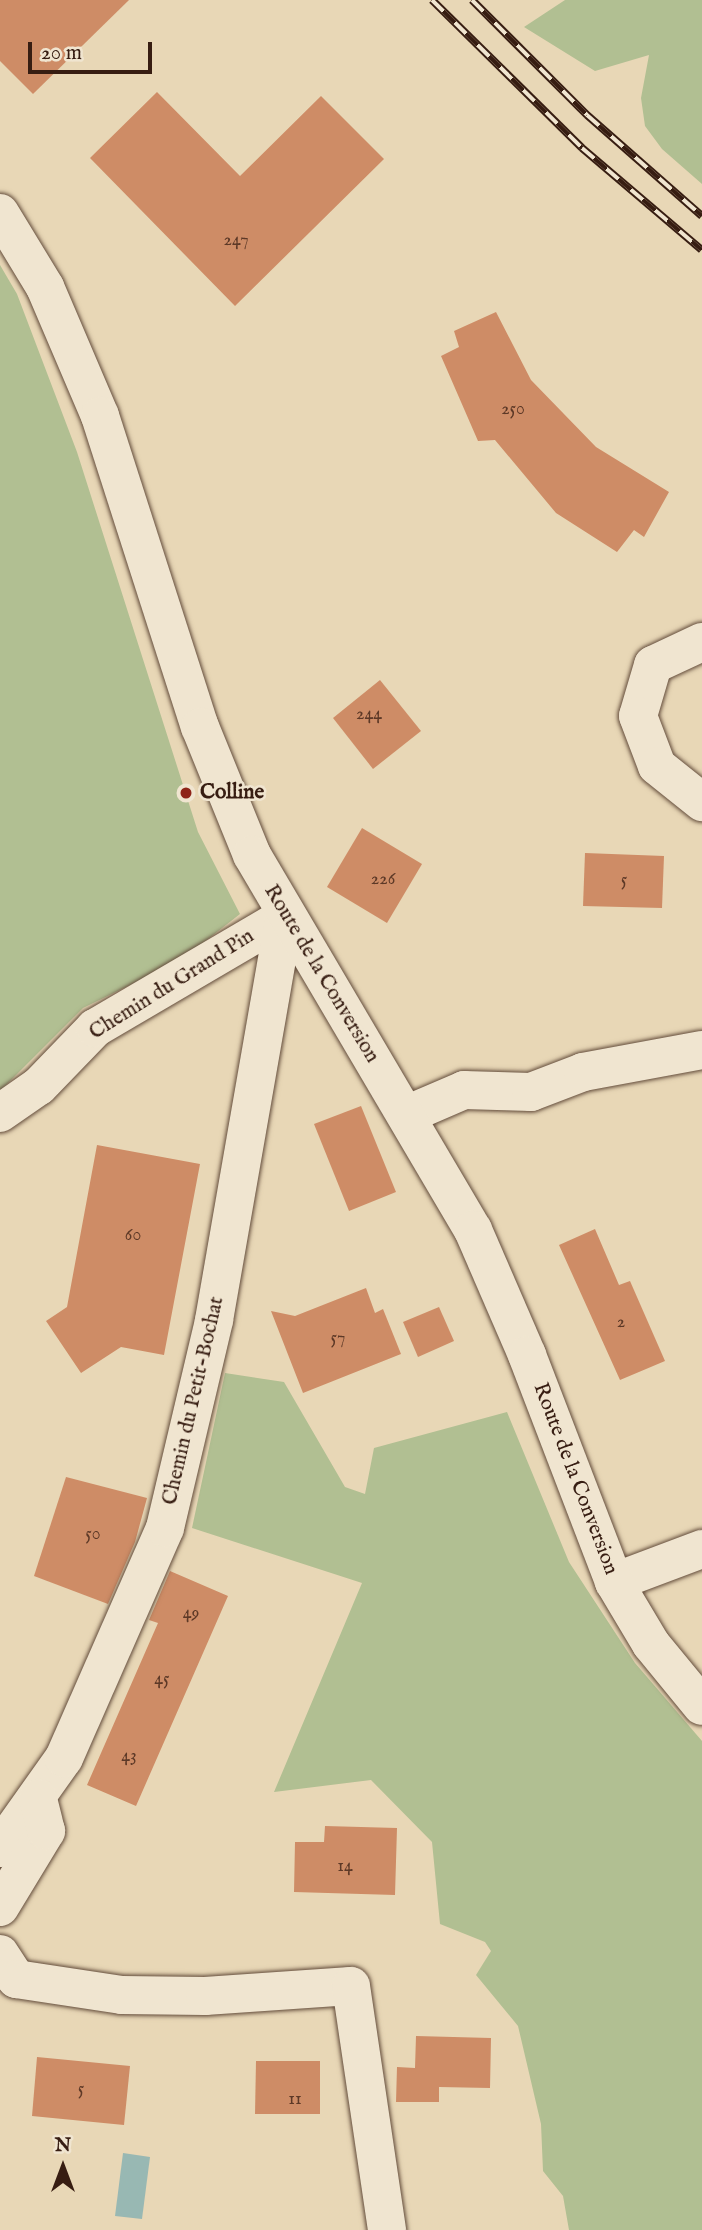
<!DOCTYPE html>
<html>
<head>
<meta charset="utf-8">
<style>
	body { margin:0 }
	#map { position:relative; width:702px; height:2230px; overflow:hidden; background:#e8d7b6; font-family:"IM FELL English",serif }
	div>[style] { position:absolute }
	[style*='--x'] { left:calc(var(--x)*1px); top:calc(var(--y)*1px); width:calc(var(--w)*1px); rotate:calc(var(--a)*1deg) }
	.green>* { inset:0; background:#b1bf92 }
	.water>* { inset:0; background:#98b8b3 }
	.building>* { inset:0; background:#ce8c66 }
	.roads { filter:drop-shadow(0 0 2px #634c3b) drop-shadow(0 0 2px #634c3b) }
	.minor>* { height:38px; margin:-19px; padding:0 19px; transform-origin:19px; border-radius:19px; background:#f0e5d0 }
	.secondary>* { height:38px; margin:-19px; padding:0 19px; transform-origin:19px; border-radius:19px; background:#f0e5d0 }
	.rail>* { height:8px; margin-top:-4px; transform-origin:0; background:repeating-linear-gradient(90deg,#f0e5d0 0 16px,#371d12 0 32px); box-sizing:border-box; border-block:2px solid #371d12 }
	.dots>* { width:19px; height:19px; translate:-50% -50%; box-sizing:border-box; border:4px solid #f0e5d0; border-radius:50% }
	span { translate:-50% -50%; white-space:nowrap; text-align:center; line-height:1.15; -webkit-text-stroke:5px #f0e5d0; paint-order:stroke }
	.number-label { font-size:18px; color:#5d3927 }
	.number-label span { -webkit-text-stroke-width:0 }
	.poi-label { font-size:21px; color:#371d12; font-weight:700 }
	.left { translate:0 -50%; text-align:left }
	.street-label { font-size:21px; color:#371d12 }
	.north { position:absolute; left:28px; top:2132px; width:70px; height:70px; -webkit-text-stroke:5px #f0e5d0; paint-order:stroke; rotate:0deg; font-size:19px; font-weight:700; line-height:28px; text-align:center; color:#371d12 }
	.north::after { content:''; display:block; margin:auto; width:24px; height:32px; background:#371d12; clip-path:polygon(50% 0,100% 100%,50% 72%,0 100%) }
	.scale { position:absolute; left:28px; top:42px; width:124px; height:32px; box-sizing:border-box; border:4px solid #371d12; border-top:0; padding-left:9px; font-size:21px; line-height:24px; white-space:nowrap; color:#371d12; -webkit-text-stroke:5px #f0e5d0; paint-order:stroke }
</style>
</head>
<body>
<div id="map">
	<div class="green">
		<i style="clip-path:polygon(565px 0,702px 0,702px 184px,662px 149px,645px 126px,641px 98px,649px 55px,595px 71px,524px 27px)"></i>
		<i style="clip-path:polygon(0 265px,17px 294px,77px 452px,198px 832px,240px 914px,181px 960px,83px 1008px,0 1091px)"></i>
		<i style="clip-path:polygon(225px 1373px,284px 1382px,345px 1487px,365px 1494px,374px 1448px,507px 1412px,569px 1562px,635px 1663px,702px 1741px,702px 2230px,569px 2230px,563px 2196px,543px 2171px,541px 2124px,518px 2026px,476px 1975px,491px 1951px,485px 1942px,440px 1924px,432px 1842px,371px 1780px,274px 1792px,362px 1583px,192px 1528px)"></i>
	</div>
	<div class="water">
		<i style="clip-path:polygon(123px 2153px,150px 2157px,142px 2219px,115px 2216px)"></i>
	</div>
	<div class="building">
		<i style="clip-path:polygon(0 0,129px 0,33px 94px,0 61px)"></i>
		<i style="clip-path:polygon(157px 92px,240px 176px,321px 96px,384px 159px,235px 306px,90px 158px)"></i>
		<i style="clip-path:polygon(496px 312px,531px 380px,596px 447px,669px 492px,644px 537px,634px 530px,617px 552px,556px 513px,495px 440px,478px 441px,441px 356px,459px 347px,454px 331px)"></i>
		<i style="clip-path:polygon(380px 680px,421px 731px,373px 769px,333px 718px)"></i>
		<i style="clip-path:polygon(362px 828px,422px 864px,387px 923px,327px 887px)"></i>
		<i style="clip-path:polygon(585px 853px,664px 856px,662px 908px,583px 906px)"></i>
		<i style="clip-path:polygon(361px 1106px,396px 1192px,349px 1211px,314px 1124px)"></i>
		<i style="clip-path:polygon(97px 1145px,200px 1164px,164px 1355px,121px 1347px,81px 1373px,46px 1321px,67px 1307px)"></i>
		<i style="clip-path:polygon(595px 1229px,619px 1285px,630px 1281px,665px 1361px,620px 1380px,559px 1245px)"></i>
		<i style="clip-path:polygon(366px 1288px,375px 1313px,383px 1309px,401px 1354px,303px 1393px,271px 1311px,295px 1316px)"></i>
		<i style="clip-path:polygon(439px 1307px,454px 1341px,418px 1357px,403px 1322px)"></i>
		<i style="clip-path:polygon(66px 1477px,147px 1498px,135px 1542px,108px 1604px,34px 1576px)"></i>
		<i style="clip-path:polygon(170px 1571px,228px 1596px,136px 1806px,87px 1785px,158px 1623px,149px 1620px)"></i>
		<i style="clip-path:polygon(325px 1826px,397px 1828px,395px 1895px,294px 1892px,295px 1842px,324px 1842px)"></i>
		<i style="clip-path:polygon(416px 2036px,491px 2038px,490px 2088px,439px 2087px,439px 2102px,396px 2102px,397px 2067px,415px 2068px)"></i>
		<i style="clip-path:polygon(37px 2057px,130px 2066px,124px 2125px,32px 2116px)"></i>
		<i style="clip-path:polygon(256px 2061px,320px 2061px,320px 2114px,255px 2114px)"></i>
	</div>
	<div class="roads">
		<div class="minor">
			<i style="--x:702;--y:642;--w:54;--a:154.9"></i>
			<i style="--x:653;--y:665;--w:53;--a:106.4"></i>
			<i style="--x:638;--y:716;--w:53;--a:69.2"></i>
			<i style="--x:657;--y:766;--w:58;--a:38.7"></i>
			<i style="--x:0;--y:1113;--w:47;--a:-34.7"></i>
			<i style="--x:39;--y:1086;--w:81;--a:-46"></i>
			<i style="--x:95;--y:1028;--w:219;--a:-30.4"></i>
			<i style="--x:406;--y:1115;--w:63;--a:-23.3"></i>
			<i style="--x:464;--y:1090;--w:67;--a:1.7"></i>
			<i style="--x:531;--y:1092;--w:56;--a:-21"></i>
			<i style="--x:583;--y:1072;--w:121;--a:-10.5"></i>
			<i style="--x:614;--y:1582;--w:94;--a:-20.6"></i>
			<i style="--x:0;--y:1848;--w:110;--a:-54.6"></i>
			<i style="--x:64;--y:1758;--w:251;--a:-66.3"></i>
			<i style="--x:165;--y:1528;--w:214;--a:-76.7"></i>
			<i style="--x:214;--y:1320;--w:409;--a:-80.1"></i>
			<i style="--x:0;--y:1907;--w:89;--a:-58.8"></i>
			<i style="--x:46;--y:1831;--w:34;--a:-104"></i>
			<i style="--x:0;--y:1954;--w:30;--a:57"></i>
			<i style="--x:16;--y:1979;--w:107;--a:8.6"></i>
			<i style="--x:122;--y:1995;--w:83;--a:0.7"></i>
			<i style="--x:205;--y:1996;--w:146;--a:-3.9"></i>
			<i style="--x:351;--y:1986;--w:247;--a:81.6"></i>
		</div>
		<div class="secondary">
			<i style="--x:0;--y:213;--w:87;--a:58.7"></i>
			<i style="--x:45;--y:287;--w:140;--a:66.9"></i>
			<i style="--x:100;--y:416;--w:327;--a:72.2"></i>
			<i style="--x:200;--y:727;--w:138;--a:67.9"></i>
			<i style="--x:252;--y:855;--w:435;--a:59.5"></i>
			<i style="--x:473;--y:1230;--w:136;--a:66.6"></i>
			<i style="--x:527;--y:1355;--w:243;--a:69"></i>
			<i style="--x:614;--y:1582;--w:72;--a:59.2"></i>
			<i style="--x:651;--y:1644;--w:80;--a:50.6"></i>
		</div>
	</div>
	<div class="rail">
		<i style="--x:432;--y:0;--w:211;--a:44.6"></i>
		<i style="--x:582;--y:148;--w:157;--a:40.4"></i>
		<i style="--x:472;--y:0;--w:163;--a:45"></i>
		<i style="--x:587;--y:115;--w:153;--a:41.3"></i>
	</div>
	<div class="dots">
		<i style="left:186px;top:793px;background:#8f2418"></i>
	</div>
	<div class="number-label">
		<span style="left:236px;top:241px">247</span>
		<span style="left:513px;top:410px">250</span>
		<span style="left:369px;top:715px">244</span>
		<span style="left:383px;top:880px">226</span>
		<span style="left:624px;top:881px">5</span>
		<span style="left:133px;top:1236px">60</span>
		<span style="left:621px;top:1323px">2</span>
		<span style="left:338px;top:1339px">57</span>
		<span style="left:93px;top:1535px">50</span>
		<span style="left:191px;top:1614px">49</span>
		<span style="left:162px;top:1680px">45</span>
		<span style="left:129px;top:1757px">43</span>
		<span style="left:345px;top:1867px">14</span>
		<span style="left:81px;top:2090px">5</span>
		<span style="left:295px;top:2100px">11</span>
	</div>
	<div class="poi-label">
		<span class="left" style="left:200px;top:793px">Colline</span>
	</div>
	<div class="street-label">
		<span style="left:321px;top:974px;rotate:59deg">Route de la Conversion</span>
		<span style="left:172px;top:985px;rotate:-32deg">Chemin du Grand Pin</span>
		<span style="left:194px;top:1401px;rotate:-77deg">Chemin du Petit-Bochat</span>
		<span style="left:575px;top:1479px;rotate:69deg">Route de la Conversion</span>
	</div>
	<div class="north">N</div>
	<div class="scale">20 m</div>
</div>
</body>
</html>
